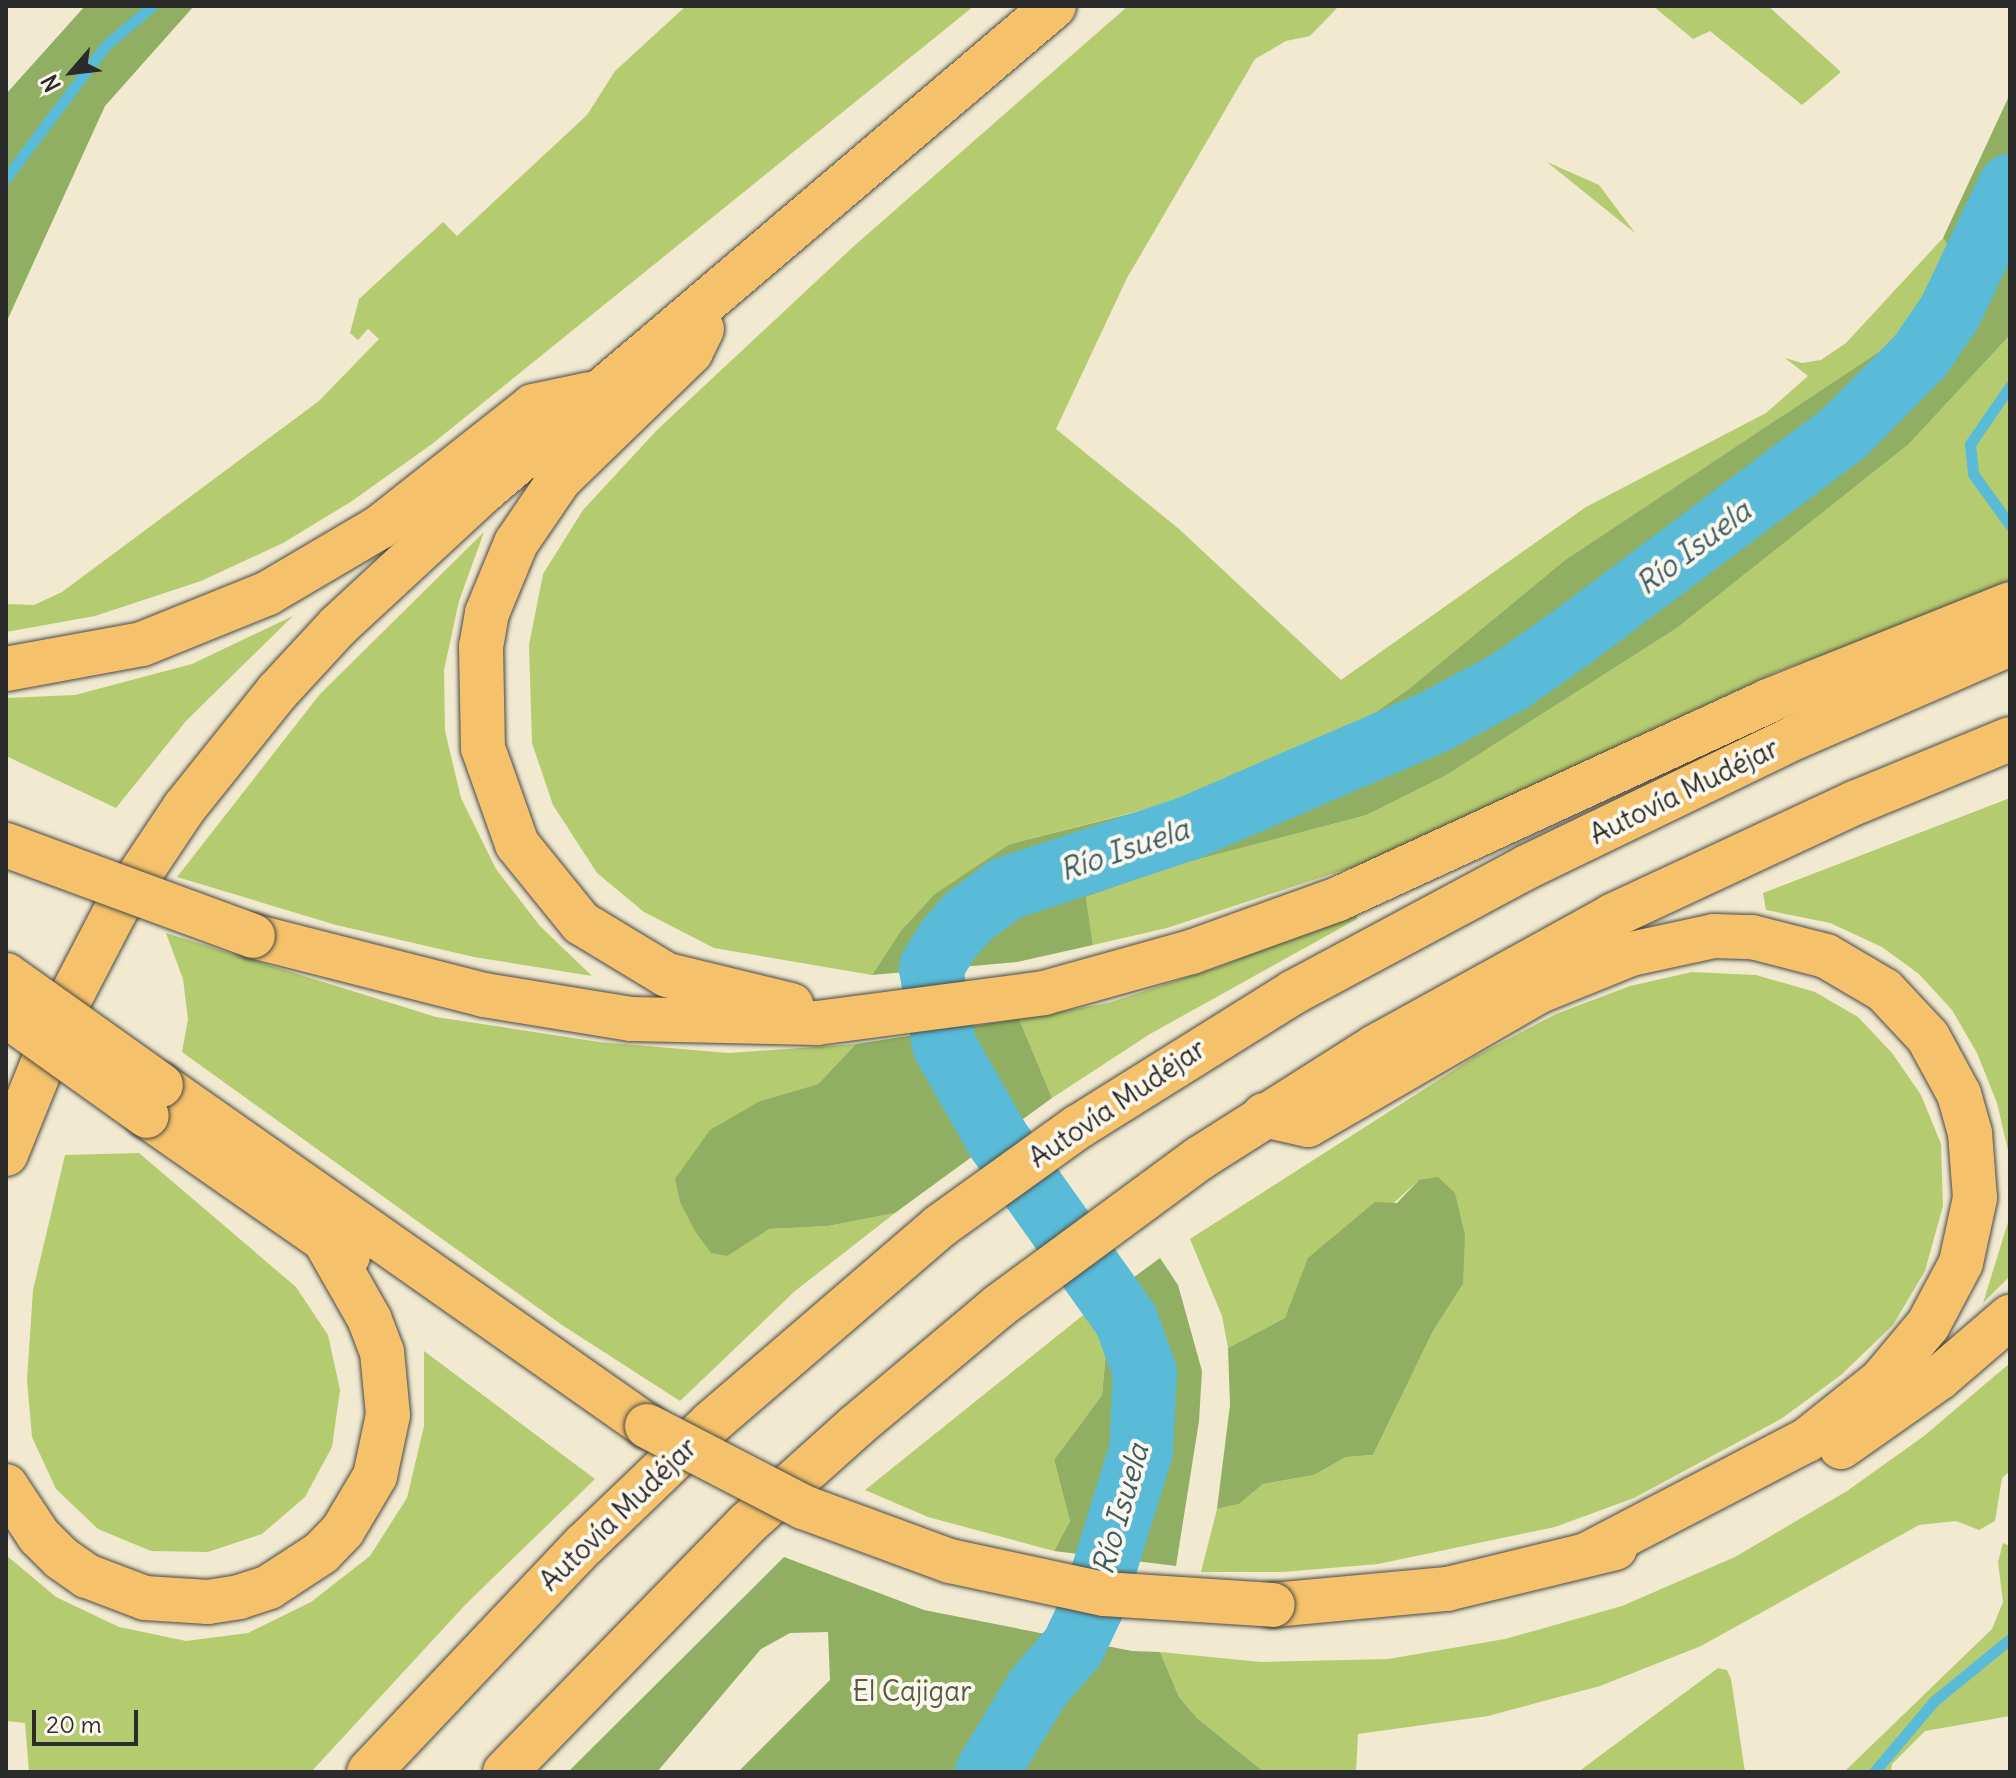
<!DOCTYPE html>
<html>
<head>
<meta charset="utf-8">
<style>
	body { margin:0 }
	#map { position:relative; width:2016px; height:1778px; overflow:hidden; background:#f1ead1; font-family:Delius,sans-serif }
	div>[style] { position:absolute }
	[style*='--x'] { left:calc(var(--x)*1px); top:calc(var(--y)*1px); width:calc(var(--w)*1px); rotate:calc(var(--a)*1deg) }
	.green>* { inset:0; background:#b5cb6f }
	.forest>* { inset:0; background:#90af62 }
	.stream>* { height:11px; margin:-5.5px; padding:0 5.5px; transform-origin:5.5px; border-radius:5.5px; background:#59bbd7 }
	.river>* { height:64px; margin:-32px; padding:0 32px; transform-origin:32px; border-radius:32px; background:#59bbd7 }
	.roads { filter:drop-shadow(0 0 2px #494844) drop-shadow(0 0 2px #494844) }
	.highway>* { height:44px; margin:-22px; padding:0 22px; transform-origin:22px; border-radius:22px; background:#f5c16b }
	.bridges { filter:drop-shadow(0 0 2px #494844) drop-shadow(0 0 2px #494844) }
	.highway-bridge>* { height:44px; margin:-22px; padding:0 22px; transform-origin:22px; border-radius:22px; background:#f5c16b }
	span { translate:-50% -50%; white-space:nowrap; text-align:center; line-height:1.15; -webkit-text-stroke:8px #fbf7ec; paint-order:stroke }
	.street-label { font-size:28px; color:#2b2b2b }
	.park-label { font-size:28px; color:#545b3f }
	.water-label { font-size:30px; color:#3b5d67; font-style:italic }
	.frame { position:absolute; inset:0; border:8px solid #2b2b2b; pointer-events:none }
	.north { position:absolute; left:32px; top:32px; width:80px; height:80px; -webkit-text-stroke:6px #fbf7ec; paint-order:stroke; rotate:242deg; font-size:22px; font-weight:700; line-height:32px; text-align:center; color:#2b2b2b }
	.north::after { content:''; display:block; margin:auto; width:28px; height:36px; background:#2b2b2b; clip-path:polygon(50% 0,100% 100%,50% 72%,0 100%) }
	.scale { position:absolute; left:32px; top:1710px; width:106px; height:36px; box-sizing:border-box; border:4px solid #2b2b2b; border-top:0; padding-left:10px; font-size:24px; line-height:28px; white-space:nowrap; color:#2b2b2b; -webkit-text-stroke:6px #fbf7ec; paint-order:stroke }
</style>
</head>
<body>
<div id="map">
	<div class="green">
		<i style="clip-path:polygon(686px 6px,974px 6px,432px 444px,352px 501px,283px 543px,201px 581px,95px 616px,6px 632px,6px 604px,34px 605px,62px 592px,319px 401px,379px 339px,368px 329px,358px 340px,350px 333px,359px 299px,443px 222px,457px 236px,587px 115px,615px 71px)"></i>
		<i style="clip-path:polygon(1128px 6px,1339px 6px,1310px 36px,1286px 41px,1255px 59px,1127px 278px,1056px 429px,1179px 529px,1341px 680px,1586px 507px,1766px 413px,1808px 376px,1785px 358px,1802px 363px,1821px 360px,1846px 343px,1943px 238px,1954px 255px,1913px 318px,1880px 351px,1565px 560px,1410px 688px,1321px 751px,1263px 779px,1010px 844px,900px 932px,872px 975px,714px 948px,644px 912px,597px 873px,553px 805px,532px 743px,529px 645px,543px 574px,583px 510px,657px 430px,854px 246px)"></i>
		<i style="clip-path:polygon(1653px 6px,1768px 6px,1841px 72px,1802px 105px,1710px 31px,1693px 39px)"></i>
		<i style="clip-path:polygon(1547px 162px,1599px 185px,1635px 233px)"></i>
		<i style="clip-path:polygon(2010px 335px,2010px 586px,1776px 672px,1377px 859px,1167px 928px,1093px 945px,1086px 897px,1184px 863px,1367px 815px,1445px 776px,1677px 628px,1909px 444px)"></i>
		<i style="clip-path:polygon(484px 532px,459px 601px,444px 670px,445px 731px,461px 798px,496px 869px,540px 926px,592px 976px,474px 957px,336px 925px,177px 877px,320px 694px)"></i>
		<i style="clip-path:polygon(293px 616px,186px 721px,116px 808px,6px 756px,6px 698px,75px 695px,192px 664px)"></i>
		<i style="clip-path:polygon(2010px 798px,2010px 1276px,1983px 1303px,2009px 1219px,2010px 1159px,1997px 1103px,1977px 1053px,1952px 1010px,1919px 974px,1882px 947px,1830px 923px,1766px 910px,1763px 893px)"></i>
		<i style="clip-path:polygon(1356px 911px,1357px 919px,1150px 1034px,1052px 1098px,1019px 1019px,1108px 1003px,1219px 967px)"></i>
		<i style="clip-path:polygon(166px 933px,436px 1017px,599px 1042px,729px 1053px,856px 1044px,818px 1084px,760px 1101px,676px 1179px,680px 1201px,711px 1252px,769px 1229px,828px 1226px,895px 1213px,795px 1291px,680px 1401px,562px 1325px,182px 1052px,188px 1019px,183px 979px)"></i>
		<i style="clip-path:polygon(1692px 972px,1756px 975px,1815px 992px,1858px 1017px,1892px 1053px,1921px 1095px,1941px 1144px,1943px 1206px,1925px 1271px,1893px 1325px,1841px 1375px,1781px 1419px,1634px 1498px,1555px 1527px,1378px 1564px,1283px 1572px,1201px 1572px,1217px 1509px,1239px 1504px,1263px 1484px,1314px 1475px,1346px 1457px,1373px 1455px,1433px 1331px,1463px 1284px,1419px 1180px,1298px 1290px,1285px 1318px,1228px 1348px,1222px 1316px,1190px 1239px,1476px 1056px,1556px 1014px,1630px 986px)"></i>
		<i style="clip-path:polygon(139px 1153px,296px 1287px,328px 1335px,340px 1390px,332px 1447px,305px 1497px,262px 1534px,208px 1552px,151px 1551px,98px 1529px,56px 1489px,32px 1437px,27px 1380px,33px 1290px,65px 1155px)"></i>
		<i style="clip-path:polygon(1092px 1308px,1106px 1351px,1102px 1395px,1054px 1460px,1070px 1521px,1054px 1551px,928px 1517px,865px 1490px)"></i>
		<i style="clip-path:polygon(424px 1351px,595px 1479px,466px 1604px,311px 1772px,29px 1772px,25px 1723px,6px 1721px,6px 1555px,56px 1597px,119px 1627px,186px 1641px,248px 1633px,311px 1602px,370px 1556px,407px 1498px,424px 1426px)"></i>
		<i style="clip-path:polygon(2010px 1363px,2010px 1471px,2002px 1478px,1995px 1521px,1979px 1530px,1956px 1521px,1919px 1525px,1701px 1646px,1600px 1686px,1488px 1716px,1358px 1734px,1356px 1772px,1264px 1772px,1198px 1719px,1179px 1697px,1160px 1652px,1261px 1662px,1388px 1659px,1505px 1639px,1622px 1606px,1735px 1557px,1847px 1491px,1924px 1436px)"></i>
		<i style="clip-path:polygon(2003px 1543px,2010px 1546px,2010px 1716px,1925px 1731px,1892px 1764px,1891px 1772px,1844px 1772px,1992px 1629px,2003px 1602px,1998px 1562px)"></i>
		<i style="clip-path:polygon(1718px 1668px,1727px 1670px,1731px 1679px,1745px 1772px,1578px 1772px)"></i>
	</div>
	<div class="forest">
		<i style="clip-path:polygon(85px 6px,194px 6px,105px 106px,6px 323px,6px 94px)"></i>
		<i style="clip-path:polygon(2010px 94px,2010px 335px,1909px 444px,1677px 628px,1445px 776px,1367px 815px,1184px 863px,1086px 897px,1093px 945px,1017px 962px,872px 975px,900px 932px,935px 894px,1010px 844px,1263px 780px,1321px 751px,1410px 688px,1565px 560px,1880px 351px,1913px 318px,1954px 255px,1943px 238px)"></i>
		<i style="clip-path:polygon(1019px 1019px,1052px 1098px,895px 1213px,828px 1226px,769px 1229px,727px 1256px,711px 1253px,695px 1231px,680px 1202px,675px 1179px,710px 1130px,760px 1101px,818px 1084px,856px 1044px)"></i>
		<i style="clip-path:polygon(1438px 1177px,1455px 1193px,1465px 1235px,1463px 1284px,1433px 1331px,1373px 1455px,1346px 1457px,1314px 1475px,1263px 1484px,1239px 1504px,1217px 1509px,1230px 1405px,1228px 1348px,1285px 1318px,1308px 1258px,1375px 1202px,1397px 1203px,1419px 1180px)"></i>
		<i style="clip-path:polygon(1160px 1258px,1178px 1285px,1202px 1371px,1199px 1421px,1176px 1566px,1054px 1551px,1070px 1521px,1054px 1460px,1102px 1395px,1106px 1351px,1092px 1308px)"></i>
		<i style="clip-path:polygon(784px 1557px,924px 1610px,1132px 1651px,1160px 1652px,1179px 1697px,1198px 1719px,1264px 1772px,738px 1772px,830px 1680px,828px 1632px,790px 1633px,761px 1649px,657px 1772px,568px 1772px)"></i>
	</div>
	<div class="stream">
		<i style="--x:6;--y:178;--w:165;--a:-53.1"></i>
		<i style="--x:105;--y:46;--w:62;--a:-40.4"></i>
		<i style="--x:2010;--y:386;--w:70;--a:124.6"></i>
		<i style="--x:1970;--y:444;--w:30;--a:84"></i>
		<i style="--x:1973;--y:474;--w:63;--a:54"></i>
		<i style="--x:1874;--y:1772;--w:93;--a:-49.8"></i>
		<i style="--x:1934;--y:1701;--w:98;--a:-39.2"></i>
	</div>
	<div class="river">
		<i style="--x:987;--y:1772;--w:97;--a:-58.9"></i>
		<i style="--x:1037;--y:1689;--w:55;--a:-49.4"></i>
		<i style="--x:1073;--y:1647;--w:47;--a:-64.5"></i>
		<i style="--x:1093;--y:1605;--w:161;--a:-72.7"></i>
		<i style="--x:1141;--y:1451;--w:79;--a:-87.1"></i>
		<i style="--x:1145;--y:1372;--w:55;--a:-110.1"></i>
		<i style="--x:1126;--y:1320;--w:221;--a:-125.4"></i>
		<i style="--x:998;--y:1140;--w:109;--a:-119.6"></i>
		<i style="--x:944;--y:1045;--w:78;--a:-99.6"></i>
		<i style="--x:931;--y:968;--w:33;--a:-59"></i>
		<i style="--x:948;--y:940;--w:30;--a:-49"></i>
		<i style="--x:968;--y:917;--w:46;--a:-37.1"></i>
		<i style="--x:1005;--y:889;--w:194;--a:-18.3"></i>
		<i style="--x:1189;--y:828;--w:265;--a:-23.4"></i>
		<i style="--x:1432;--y:723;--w:89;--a:-28.3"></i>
		<i style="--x:1510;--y:681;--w:75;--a:-35.2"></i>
		<i style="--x:1571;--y:638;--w:341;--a:-36.9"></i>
		<i style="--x:1844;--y:433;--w:108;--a:-45.4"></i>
		<i style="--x:1920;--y:356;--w:53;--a:-55.7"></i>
		<i style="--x:1950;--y:312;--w:140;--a:-64.5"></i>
	</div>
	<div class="roads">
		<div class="highway">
			<i style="--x:702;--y:329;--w:25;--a:116"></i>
			<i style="--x:691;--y:352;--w:184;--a:135.9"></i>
			<i style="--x:559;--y:480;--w:76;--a:124.3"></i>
			<i style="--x:516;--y:543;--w:76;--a:112.5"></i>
			<i style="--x:487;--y:613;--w:34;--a:100"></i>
			<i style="--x:481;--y:646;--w:102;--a:88.9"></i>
			<i style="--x:483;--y:748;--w:102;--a:70.5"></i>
			<i style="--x:517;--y:844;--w:102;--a:51"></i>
			<i style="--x:581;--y:923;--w:100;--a:31.2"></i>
			<i style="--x:667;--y:975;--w:128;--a:13.6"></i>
			<i style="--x:6;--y:669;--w:138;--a:-10.4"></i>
			<i style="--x:142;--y:644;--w:136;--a:-22"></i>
			<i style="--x:268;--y:593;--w:130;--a:-30.5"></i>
			<i style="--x:380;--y:527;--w:195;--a:-38.3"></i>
			<i style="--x:533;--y:406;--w:58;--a:-11.9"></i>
			<i style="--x:253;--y:936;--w:238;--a:14.3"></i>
			<i style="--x:484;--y:995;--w:149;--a:9.3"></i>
			<i style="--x:631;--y:1019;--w:186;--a:1.2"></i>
			<i style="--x:817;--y:1023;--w:229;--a:-7.5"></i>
			<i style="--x:1044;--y:993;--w:153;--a:-15.6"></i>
			<i style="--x:1191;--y:952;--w:156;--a:-19.8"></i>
			<i style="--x:1338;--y:899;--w:473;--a:-24.7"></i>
			<i style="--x:1768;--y:701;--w:261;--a:-21.8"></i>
			<i style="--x:161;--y:1085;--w:594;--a:35.06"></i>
			<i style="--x:1264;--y:1115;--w:45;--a:12.8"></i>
			<i style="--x:1308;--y:1125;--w:265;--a:-30.1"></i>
			<i style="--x:1537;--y:992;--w:101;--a:-22"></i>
			<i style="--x:1631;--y:954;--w:85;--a:-12.2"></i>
			<i style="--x:1714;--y:936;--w:38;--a:2"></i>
			<i style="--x:1752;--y:937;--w:76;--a:14.4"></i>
			<i style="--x:1826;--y:956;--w:67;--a:30.4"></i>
			<i style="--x:1884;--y:990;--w:64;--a:46.9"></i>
			<i style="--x:1928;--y:1037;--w:65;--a:61.5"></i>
			<i style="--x:1959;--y:1094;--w:41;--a:74.2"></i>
			<i style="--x:1970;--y:1133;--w:65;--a:85.6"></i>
			<i style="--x:1975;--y:1198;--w:66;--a:102.2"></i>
			<i style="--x:1961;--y:1263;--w:70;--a:118"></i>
			<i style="--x:1928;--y:1325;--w:73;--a:130"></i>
			<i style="--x:1881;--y:1381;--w:95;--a:141.4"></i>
			<i style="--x:1807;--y:1440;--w:247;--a:152.5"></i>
			<i style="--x:147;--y:1116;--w:245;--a:34.9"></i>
			<i style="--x:6;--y:1154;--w:157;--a:-68"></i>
			<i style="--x:65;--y:1008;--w:110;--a:-62.5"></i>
			<i style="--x:116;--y:910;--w:123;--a:-56.3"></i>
			<i style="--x:184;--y:808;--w:149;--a:-51.3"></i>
			<i style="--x:277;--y:692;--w:90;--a:-47.3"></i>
			<i style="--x:338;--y:626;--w:200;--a:-42.8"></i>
			<i style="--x:485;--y:490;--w:747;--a:-40.38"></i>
			<i style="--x:1841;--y:1447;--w:120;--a:-35.1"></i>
			<i style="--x:1939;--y:1378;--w:94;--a:-40.7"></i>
			<i style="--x:6;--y:1486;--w:60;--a:56.6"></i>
			<i style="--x:39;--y:1536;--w:31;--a:45"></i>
			<i style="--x:61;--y:1558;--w:32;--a:35"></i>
			<i style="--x:87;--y:1576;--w:62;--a:20.8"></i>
			<i style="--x:145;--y:1598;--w:63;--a:3.6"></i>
			<i style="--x:208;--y:1602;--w:31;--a:-9"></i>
			<i style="--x:239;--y:1597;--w:32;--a:-18"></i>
			<i style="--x:269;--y:1587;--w:62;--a:-33.2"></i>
			<i style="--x:321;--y:1553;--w:32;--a:-46"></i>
			<i style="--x:343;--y:1530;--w:63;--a:-59.3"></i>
			<i style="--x:375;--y:1476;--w:62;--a:-78"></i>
			<i style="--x:388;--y:1415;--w:63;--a:-95.4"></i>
			<i style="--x:382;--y:1352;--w:34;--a:-111"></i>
			<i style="--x:370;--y:1320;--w:93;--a:-119.6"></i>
			<i style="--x:1273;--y:1605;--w:175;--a:-5.3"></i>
			<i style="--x:1447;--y:1589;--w:173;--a:-13.7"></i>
			<i style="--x:369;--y:1772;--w:313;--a:-46.6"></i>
			<i style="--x:584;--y:1545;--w:176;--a:-43.8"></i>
			<i style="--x:711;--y:1423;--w:302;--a:-40.7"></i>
			<i style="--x:940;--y:1226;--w:170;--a:-35.7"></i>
			<i style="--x:1078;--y:1127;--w:255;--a:-32"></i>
			<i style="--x:1294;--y:992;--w:264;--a:-28.2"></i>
			<i style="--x:1527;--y:867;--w:299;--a:-25.8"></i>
			<i style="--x:1796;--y:737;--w:233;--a:-23.5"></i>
			<i style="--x:505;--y:1772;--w:348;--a:-45.7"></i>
			<i style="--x:748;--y:1523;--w:145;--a:-41.9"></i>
			<i style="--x:856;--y:1426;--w:187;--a:-40"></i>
			<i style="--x:999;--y:1306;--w:250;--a:-36.4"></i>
			<i style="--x:1200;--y:1158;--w:207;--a:-32.4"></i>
			<i style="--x:1375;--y:1047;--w:271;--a:-28.9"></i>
			<i style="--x:1612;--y:916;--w:270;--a:-25"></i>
			<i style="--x:1857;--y:802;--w:165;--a:-22.4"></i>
		</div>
	</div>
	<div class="bridges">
		<div class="highway-bridge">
			<i style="--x:6;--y:845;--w:263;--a:20.2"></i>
			<i style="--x:6;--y:975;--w:190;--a:35.4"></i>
			<i style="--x:6;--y:1015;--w:173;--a:35.6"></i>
			<i style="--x:647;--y:1426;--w:176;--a:27.4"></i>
			<i style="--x:803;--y:1507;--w:157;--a:20.2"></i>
			<i style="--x:950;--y:1561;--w:157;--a:12.1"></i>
			<i style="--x:1104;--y:1594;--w:169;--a:3.7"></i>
		</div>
	</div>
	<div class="street-label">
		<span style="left:1684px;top:791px;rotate:-26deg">Autovía Mudéjar</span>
		<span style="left:1117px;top:1103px;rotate:-34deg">Autovía Mudéjar</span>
		<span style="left:618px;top:1514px;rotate:-44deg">Autovía Mudéjar</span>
	</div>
	<div class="park-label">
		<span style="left:912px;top:1691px">El Cajigar</span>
	</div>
	<div class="water-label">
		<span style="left:1693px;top:547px;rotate:-37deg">Río Isuela</span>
		<span style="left:1124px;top:849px;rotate:-19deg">Río Isuela</span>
		<span style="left:1120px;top:1509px;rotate:-74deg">Río Isuela</span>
	</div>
	<div class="frame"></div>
	<div class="north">N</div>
	<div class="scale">20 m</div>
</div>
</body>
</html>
